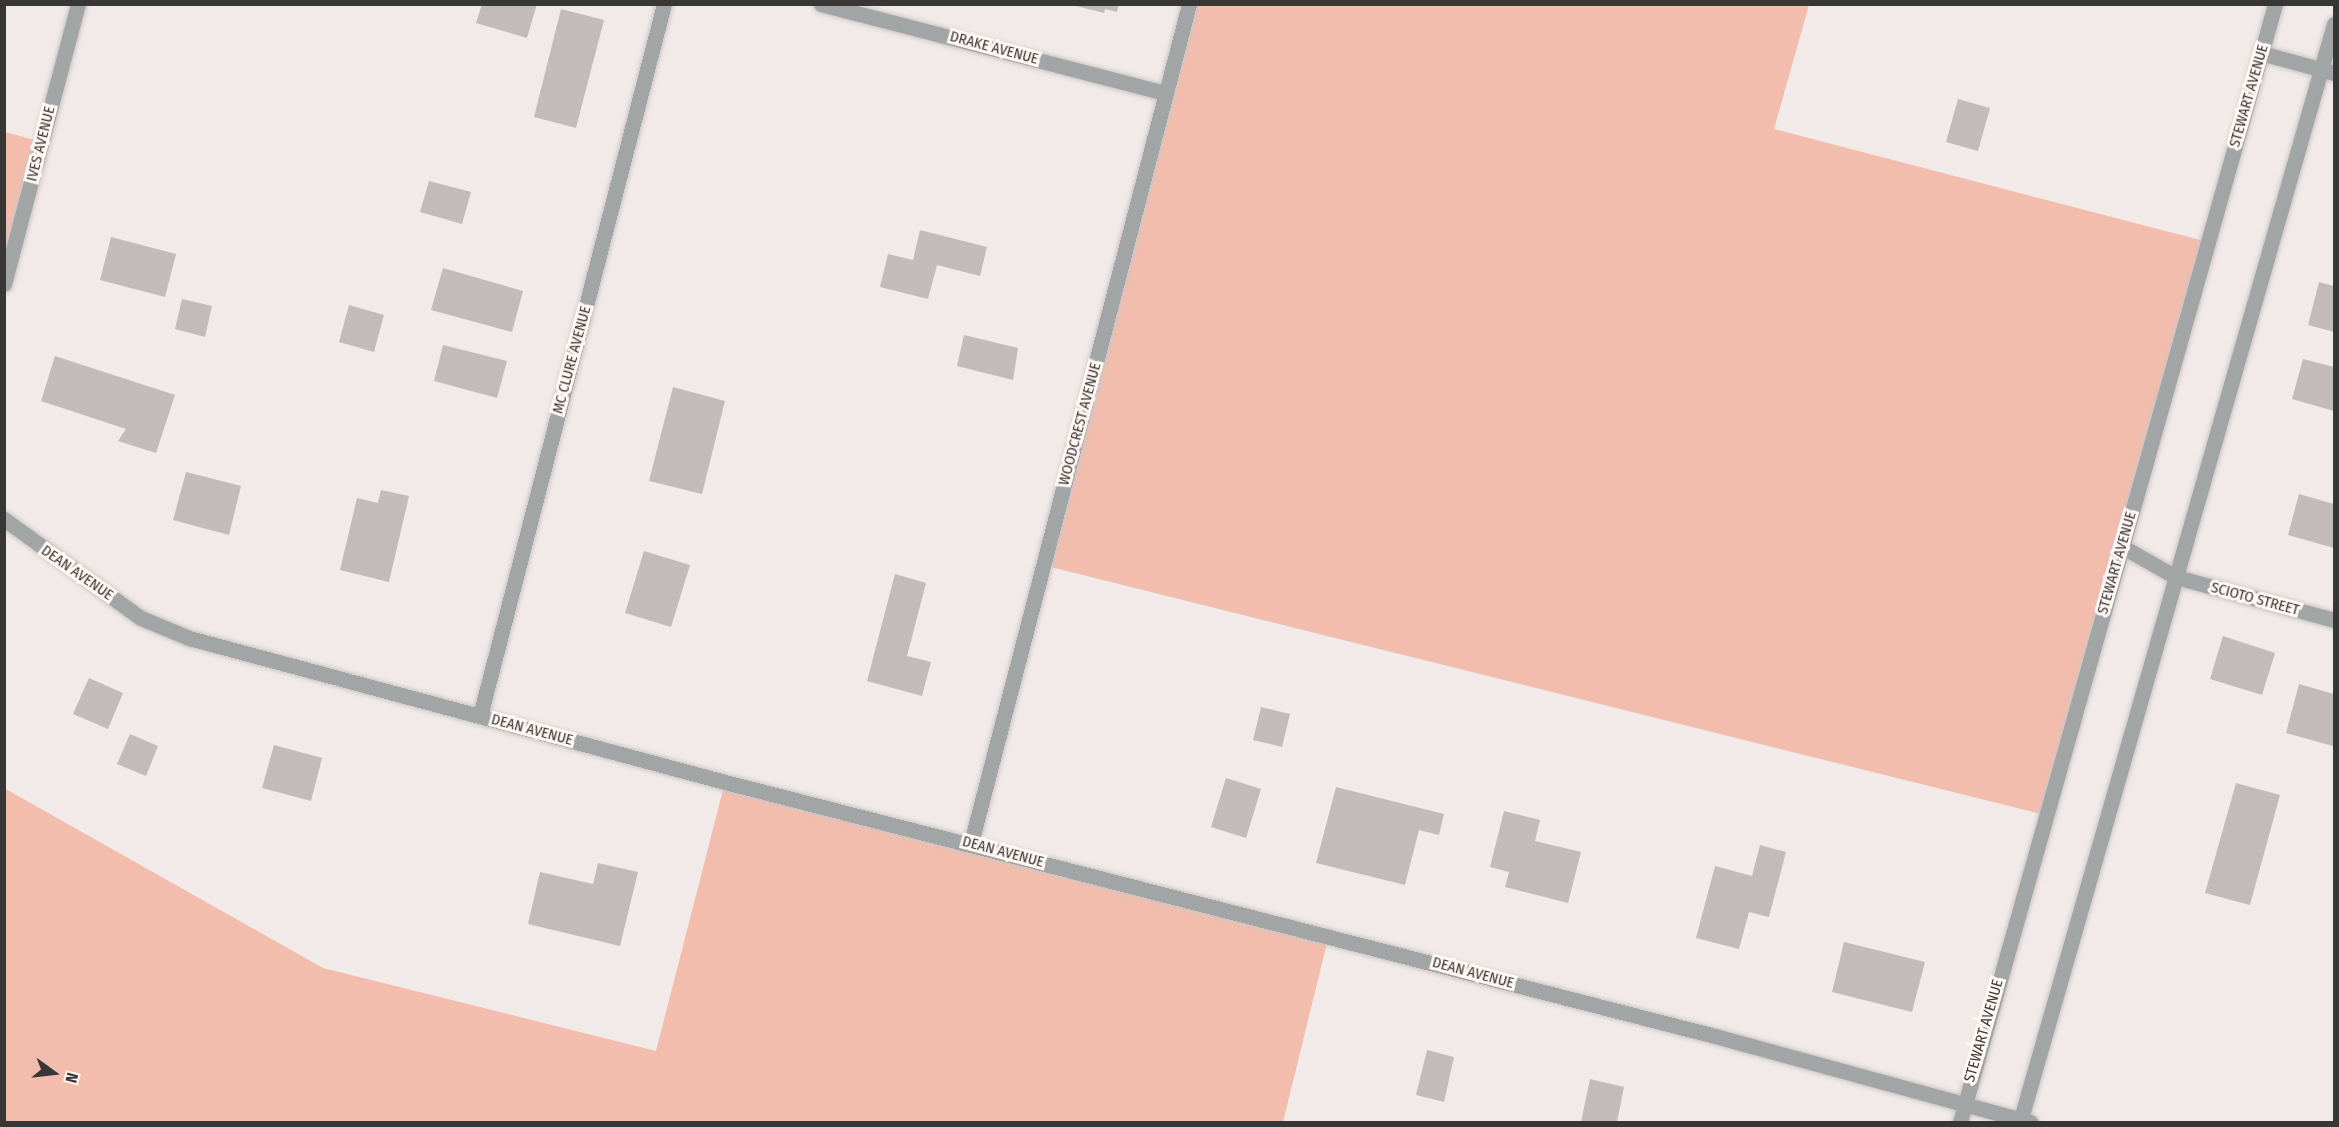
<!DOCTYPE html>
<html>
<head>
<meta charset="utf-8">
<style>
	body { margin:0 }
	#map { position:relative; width:2339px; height:1127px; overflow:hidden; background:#f1eae8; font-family:"Fira Sans Condensed",sans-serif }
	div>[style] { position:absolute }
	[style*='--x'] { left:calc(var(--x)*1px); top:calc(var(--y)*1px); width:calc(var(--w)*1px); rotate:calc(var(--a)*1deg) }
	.green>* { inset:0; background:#f3bdad }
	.building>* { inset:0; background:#c2bbb9 }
	.roads { filter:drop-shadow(0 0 2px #ccc6c4) drop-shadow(0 0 2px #ccc6c4) }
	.minor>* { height:15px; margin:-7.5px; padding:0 7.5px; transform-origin:7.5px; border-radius:7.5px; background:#a2a5a5 }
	span { translate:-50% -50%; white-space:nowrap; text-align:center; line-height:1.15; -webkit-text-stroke:6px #fff8f5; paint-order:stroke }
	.street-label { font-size:15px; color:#393736 }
	.frame { position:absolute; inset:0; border:6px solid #393736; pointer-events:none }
	.north { position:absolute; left:24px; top:1043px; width:60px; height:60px; -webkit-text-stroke:4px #fff8f5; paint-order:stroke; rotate:105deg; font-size:16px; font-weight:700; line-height:24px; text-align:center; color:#393736 }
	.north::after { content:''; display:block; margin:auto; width:21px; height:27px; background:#393736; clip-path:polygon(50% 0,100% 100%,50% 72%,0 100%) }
</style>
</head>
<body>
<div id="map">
	<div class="green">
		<i style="clip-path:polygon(1189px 5px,1809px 5px,1774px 129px,2208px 242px,2045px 815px,1043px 565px)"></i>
		<i style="clip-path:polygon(5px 132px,42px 142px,5px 284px)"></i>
		<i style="clip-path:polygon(725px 782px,1328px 939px,1283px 1122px,5px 1122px,4px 788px,323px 968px,656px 1051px)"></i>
	</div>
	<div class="building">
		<i style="clip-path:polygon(482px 4px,537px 4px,527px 38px,476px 23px)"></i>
		<i style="clip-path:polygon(1068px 4px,1119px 4px,1117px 12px,1105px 9px,1104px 13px)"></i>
		<i style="clip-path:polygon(561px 9px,604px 20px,576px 128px,534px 117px)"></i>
		<i style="clip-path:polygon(1958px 99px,1990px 108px,1978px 151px,1946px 142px)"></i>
		<i style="clip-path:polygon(429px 181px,471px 192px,462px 224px,420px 212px)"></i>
		<i style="clip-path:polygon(920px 230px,987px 247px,980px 276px,937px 265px,928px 299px,880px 287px,888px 254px,913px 260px)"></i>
		<i style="clip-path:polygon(111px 237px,176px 254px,165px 297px,100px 280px)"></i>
		<i style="clip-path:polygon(443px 268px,523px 291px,512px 332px,431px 310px)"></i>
		<i style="clip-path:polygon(2319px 282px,2334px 286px,2334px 332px,2308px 325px)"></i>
		<i style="clip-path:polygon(182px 299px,212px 306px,205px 337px,175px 329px)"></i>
		<i style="clip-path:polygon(349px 305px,384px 315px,374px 352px,339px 342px)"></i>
		<i style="clip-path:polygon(964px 335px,1018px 348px,1013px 380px,957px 366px)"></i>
		<i style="clip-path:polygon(443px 345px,507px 361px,497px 398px,434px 381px)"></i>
		<i style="clip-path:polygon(55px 356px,175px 395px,156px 453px,118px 441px,126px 429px,41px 401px)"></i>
		<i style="clip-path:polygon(2303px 359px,2334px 367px,2334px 411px,2292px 399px)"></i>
		<i style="clip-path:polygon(673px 387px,725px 401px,702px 494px,649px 481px)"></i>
		<i style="clip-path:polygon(186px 472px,241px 486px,229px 535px,173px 520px)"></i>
		<i style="clip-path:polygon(381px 490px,409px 496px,389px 582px,340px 570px,357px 498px,378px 503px)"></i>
		<i style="clip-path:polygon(2299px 494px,2334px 504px,2334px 548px,2288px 535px)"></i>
		<i style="clip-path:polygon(644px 551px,690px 565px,671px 627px,625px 613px)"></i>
		<i style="clip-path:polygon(895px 574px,926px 583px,907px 656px,931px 662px,922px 696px,867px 681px)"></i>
		<i style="clip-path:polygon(2223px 636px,2275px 653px,2262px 695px,2210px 679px)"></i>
		<i style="clip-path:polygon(89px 678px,123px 693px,108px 729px,73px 714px)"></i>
		<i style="clip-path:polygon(2299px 684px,2334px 694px,2333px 746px,2286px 733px)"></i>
		<i style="clip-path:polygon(1261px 707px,1290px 714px,1282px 747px,1253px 740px)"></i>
		<i style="clip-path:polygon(130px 734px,158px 746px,146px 776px,117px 764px)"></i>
		<i style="clip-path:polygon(274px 745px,322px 758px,311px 801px,262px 788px)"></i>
		<i style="clip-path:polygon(1226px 778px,1261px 789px,1246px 838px,1211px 827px)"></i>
		<i style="clip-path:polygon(2236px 783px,2280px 795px,2250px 905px,2205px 893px)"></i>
		<i style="clip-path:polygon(1336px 787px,1444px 814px,1439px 835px,1419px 830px,1405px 885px,1316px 863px)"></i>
		<i style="clip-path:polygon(1504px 811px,1540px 820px,1535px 841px,1581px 852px,1568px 903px,1505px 887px,1509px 872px,1490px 867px)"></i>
		<i style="clip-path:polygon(1760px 845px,1786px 852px,1769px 917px,1749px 912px,1739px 949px,1696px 938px,1715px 866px,1752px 876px)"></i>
		<i style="clip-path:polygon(598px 863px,638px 872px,620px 946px,528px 924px,540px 872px,593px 884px)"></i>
		<i style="clip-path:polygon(1844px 942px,1925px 962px,1912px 1012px,1832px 992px)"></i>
		<i style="clip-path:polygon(1427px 1050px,1454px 1057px,1444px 1102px,1416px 1095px)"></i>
		<i style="clip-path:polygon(1590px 1079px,1624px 1087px,1617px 1122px,1581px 1122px)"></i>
	</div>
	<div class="roads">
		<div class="minor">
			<i style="--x:821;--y:4;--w:356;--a:14.5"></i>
			<i style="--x:2261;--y:53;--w:76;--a:15.3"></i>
			<i style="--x:4;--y:284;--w:290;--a:-75.2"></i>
			<i style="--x:4;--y:519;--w:169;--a:35.9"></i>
			<i style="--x:141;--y:618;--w:52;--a:22.6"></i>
			<i style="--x:189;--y:638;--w:555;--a:15.04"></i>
			<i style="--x:725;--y:782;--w:1022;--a:14.39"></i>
			<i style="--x:1715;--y:1036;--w:327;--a:15.3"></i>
			<i style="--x:2121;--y:546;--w:63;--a:29.4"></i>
			<i style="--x:2176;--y:577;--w:164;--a:15.2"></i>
			<i style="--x:480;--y:716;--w:735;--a:-75.51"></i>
			<i style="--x:971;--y:843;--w:867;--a:-75.43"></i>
			<i style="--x:1960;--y:1122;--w:1162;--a:-74.26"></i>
			<i style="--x:2020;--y:1122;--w:1142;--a:-74.04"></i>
		</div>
	</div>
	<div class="street-label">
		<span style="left:994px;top:48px;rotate:15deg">DRAKE AVENUE</span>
		<span style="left:2249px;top:96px;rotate:-74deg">STEWART AVENUE</span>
		<span style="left:41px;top:144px;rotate:-76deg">IVES AVENUE</span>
		<span style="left:572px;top:360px;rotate:-75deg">MC CLURE AVENUE</span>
		<span style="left:1080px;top:424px;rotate:-75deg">WOODCREST AVENUE</span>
		<span style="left:2117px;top:563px;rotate:-74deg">STEWART AVENUE</span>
		<span style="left:77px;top:573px;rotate:35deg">DEAN AVENUE</span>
		<span style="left:2255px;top:599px;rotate:15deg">SCIOTO STREET</span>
		<span style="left:532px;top:730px;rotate:15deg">DEAN AVENUE</span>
		<span style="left:1003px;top:852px;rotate:15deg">DEAN AVENUE</span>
		<span style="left:1473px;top:973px;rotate:15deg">DEAN AVENUE</span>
		<span style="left:1984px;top:1031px;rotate:-74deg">STEWART AVENUE</span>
	</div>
	<div class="frame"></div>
	<div class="north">N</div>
</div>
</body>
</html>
